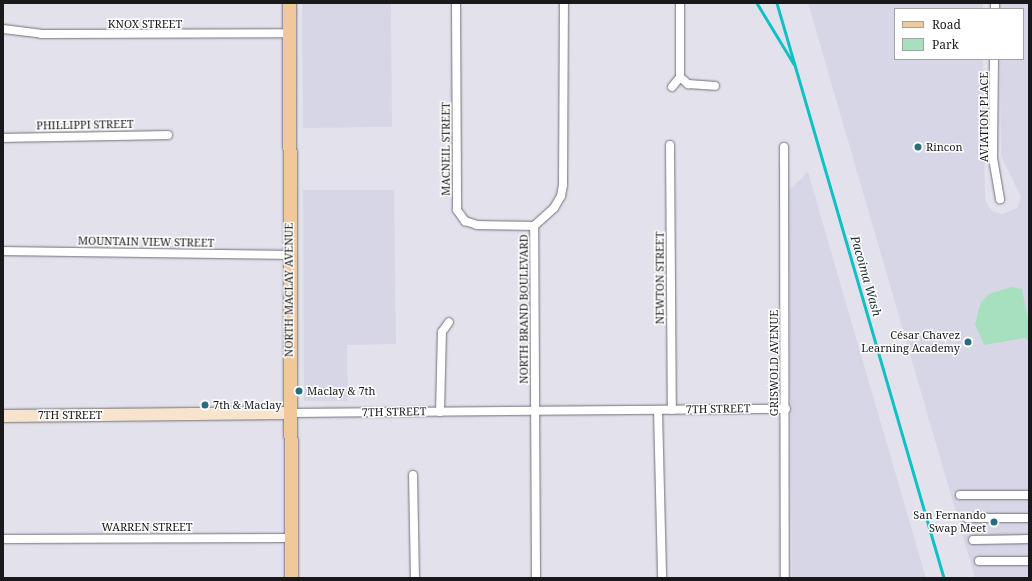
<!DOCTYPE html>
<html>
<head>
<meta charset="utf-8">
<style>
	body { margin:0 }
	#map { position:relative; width:1032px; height:581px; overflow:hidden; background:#e3e2ec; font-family:"Noto Serif",serif }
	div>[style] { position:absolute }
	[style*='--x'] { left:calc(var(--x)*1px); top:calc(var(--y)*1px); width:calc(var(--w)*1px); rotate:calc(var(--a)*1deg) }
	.built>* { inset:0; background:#d7d6e7 }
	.green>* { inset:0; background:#a7e0be }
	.stream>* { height:2.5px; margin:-1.25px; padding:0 1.25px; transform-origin:1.25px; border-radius:1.25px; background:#0dc1c4 }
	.roads { filter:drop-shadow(0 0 1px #717079) drop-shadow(0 0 1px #717079) }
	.street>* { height:8px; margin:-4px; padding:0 4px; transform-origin:4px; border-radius:4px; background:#fff }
	.secondary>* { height:12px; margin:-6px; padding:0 6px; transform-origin:6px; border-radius:6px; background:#f8e4cd }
	.primary>* { height:13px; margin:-6.5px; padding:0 6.5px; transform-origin:6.5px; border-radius:6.5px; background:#f0c89a }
	.dots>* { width:11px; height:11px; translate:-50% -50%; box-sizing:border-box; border:2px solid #fff; border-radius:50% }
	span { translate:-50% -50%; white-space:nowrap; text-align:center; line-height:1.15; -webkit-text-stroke:3px #fff; paint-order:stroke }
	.street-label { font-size:11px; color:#19191c }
	.poi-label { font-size:11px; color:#19191c }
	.left { translate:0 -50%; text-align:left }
	.right { translate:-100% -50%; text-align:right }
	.water-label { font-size:12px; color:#173030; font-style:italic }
	.frame { position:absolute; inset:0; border:4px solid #19191c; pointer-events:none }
	.legend { position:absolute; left:894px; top:8px; width:130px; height:52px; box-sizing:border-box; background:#fff; border:1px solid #a3a3a4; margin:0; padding:5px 7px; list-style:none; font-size:12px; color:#19191c }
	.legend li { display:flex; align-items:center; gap:8px; height:20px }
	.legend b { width:20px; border:1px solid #a3a3a4 }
</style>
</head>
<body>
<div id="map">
	<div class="built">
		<i style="clip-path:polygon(302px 3px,391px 3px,392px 127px,303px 128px)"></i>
		<i style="clip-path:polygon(808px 3px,983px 3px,983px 9px,895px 9px,895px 59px,983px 59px,985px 200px,992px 211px,1002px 214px,1017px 208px,1021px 197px,1001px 156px,1000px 59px,1023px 59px,1023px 9px,999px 9px,999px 3px,1029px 3px,1029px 578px,975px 578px)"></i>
		<i style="clip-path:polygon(808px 172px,827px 238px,926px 578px,792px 578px,789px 190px)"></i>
		<i style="clip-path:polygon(303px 190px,394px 190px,396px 344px,347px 345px,348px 401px,304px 401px)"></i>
	</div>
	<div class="green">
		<i style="clip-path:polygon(1011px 287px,1022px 289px,1029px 324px,1029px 341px,1025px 338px,984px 345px,975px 324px,981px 302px,989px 294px)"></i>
	</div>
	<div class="stream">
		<i style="--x:757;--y:3;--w:71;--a:58.8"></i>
		<i style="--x:777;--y:3;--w:599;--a:73.8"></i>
	</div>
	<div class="roads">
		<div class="street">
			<i style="--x:456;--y:3;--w:207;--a:89.7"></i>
			<i style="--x:457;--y:210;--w:14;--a:54"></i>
			<i style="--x:465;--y:221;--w:13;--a:18"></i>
			<i style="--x:477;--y:225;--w:57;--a:1"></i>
			<i style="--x:680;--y:3;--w:74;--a:90"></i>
			<i style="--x:995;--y:9;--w:6;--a:-90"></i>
			<i style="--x:3;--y:29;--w:38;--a:7"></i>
			<i style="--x:41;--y:34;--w:247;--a:-0.2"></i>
			<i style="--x:994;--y:59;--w:99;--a:90.6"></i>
			<i style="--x:993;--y:158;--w:42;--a:80.3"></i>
			<i style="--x:680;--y:77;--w:11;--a:41"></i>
			<i style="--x:688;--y:84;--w:27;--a:4"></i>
			<i style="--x:672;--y:87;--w:13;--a:-51"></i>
			<i style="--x:3;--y:138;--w:165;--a:-1"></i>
			<i style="--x:670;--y:145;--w:265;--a:89.6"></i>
			<i style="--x:784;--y:147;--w:431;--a:89.9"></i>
			<i style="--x:3;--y:251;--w:287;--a:0.8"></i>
			<i style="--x:658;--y:410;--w:168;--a:88.6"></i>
			<i style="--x:440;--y:412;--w:80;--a:-88.6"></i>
			<i style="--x:442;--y:332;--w:12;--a:-55"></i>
			<i style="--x:289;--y:413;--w:497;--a:-0.5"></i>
			<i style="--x:413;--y:475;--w:103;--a:88.9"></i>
			<i style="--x:960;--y:495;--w:69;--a:0"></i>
			<i style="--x:967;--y:518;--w:62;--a:0"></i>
			<i style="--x:3;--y:539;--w:287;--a:-0.2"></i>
			<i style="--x:973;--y:540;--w:56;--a:-1"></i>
			<i style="--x:979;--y:561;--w:50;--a:0"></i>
			<i style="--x:536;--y:578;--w:352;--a:-90.3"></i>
			<i style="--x:534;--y:226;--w:27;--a:-42"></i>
			<i style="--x:554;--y:208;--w:14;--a:-60"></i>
			<i style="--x:561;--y:196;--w:11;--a:-80"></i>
			<i style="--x:563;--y:185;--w:182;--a:-89.7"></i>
		</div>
		<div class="secondary">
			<i style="--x:3;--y:416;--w:286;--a:-0.6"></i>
		</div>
		<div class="primary">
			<i style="--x:289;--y:3;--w:575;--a:89.8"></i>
		</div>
	</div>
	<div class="dots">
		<i style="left:918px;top:147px;background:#286d7d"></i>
		<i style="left:968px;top:342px;background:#286d7d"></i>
		<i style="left:299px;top:391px;background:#286d7d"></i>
		<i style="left:205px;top:405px;background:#286d7d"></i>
		<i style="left:994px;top:522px;background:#286d7d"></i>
	</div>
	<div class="street-label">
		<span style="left:145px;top:24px">KNOX STREET</span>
		<span style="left:984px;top:117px;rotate:-90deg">AVIATION PLACE</span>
		<span style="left:85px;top:125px;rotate:-1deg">PHILLIPPI STREET</span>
		<span style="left:446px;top:149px;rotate:-90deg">MACNEIL STREET</span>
		<span style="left:146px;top:242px;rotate:1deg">MOUNTAIN VIEW STREET</span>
		<span style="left:660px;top:278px;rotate:-90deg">NEWTON STREET</span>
		<span style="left:289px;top:290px;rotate:-90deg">NORTH MACLAY AVENUE</span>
		<span style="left:524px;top:309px;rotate:-90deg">NORTH BRAND BOULEVARD</span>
		<span style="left:774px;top:363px;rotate:-90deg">GRISWOLD AVENUE</span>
		<span style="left:718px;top:409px;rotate:-1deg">7TH STREET</span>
		<span style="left:394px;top:412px;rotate:-1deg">7TH STREET</span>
		<span style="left:70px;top:415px">7TH STREET</span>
		<span style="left:147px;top:527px">WARREN STREET</span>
	</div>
	<div class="poi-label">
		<span class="left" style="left:926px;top:147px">Rincon</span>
		<span class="right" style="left:960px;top:342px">César Chavez<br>Learning Academy</span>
		<span class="left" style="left:307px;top:391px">Maclay &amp; 7th</span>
		<span class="left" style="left:213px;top:405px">7th &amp; Maclay</span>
		<span class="right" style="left:986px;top:522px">San Fernando<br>Swap Meet</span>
	</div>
	<div class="water-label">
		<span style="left:866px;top:276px;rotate:74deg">Pacoima Wash</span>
	</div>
	<div class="frame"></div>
	<ul class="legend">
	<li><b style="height:5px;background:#f0c89a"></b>Road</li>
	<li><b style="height:11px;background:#a7e0be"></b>Park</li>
	</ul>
</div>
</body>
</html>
